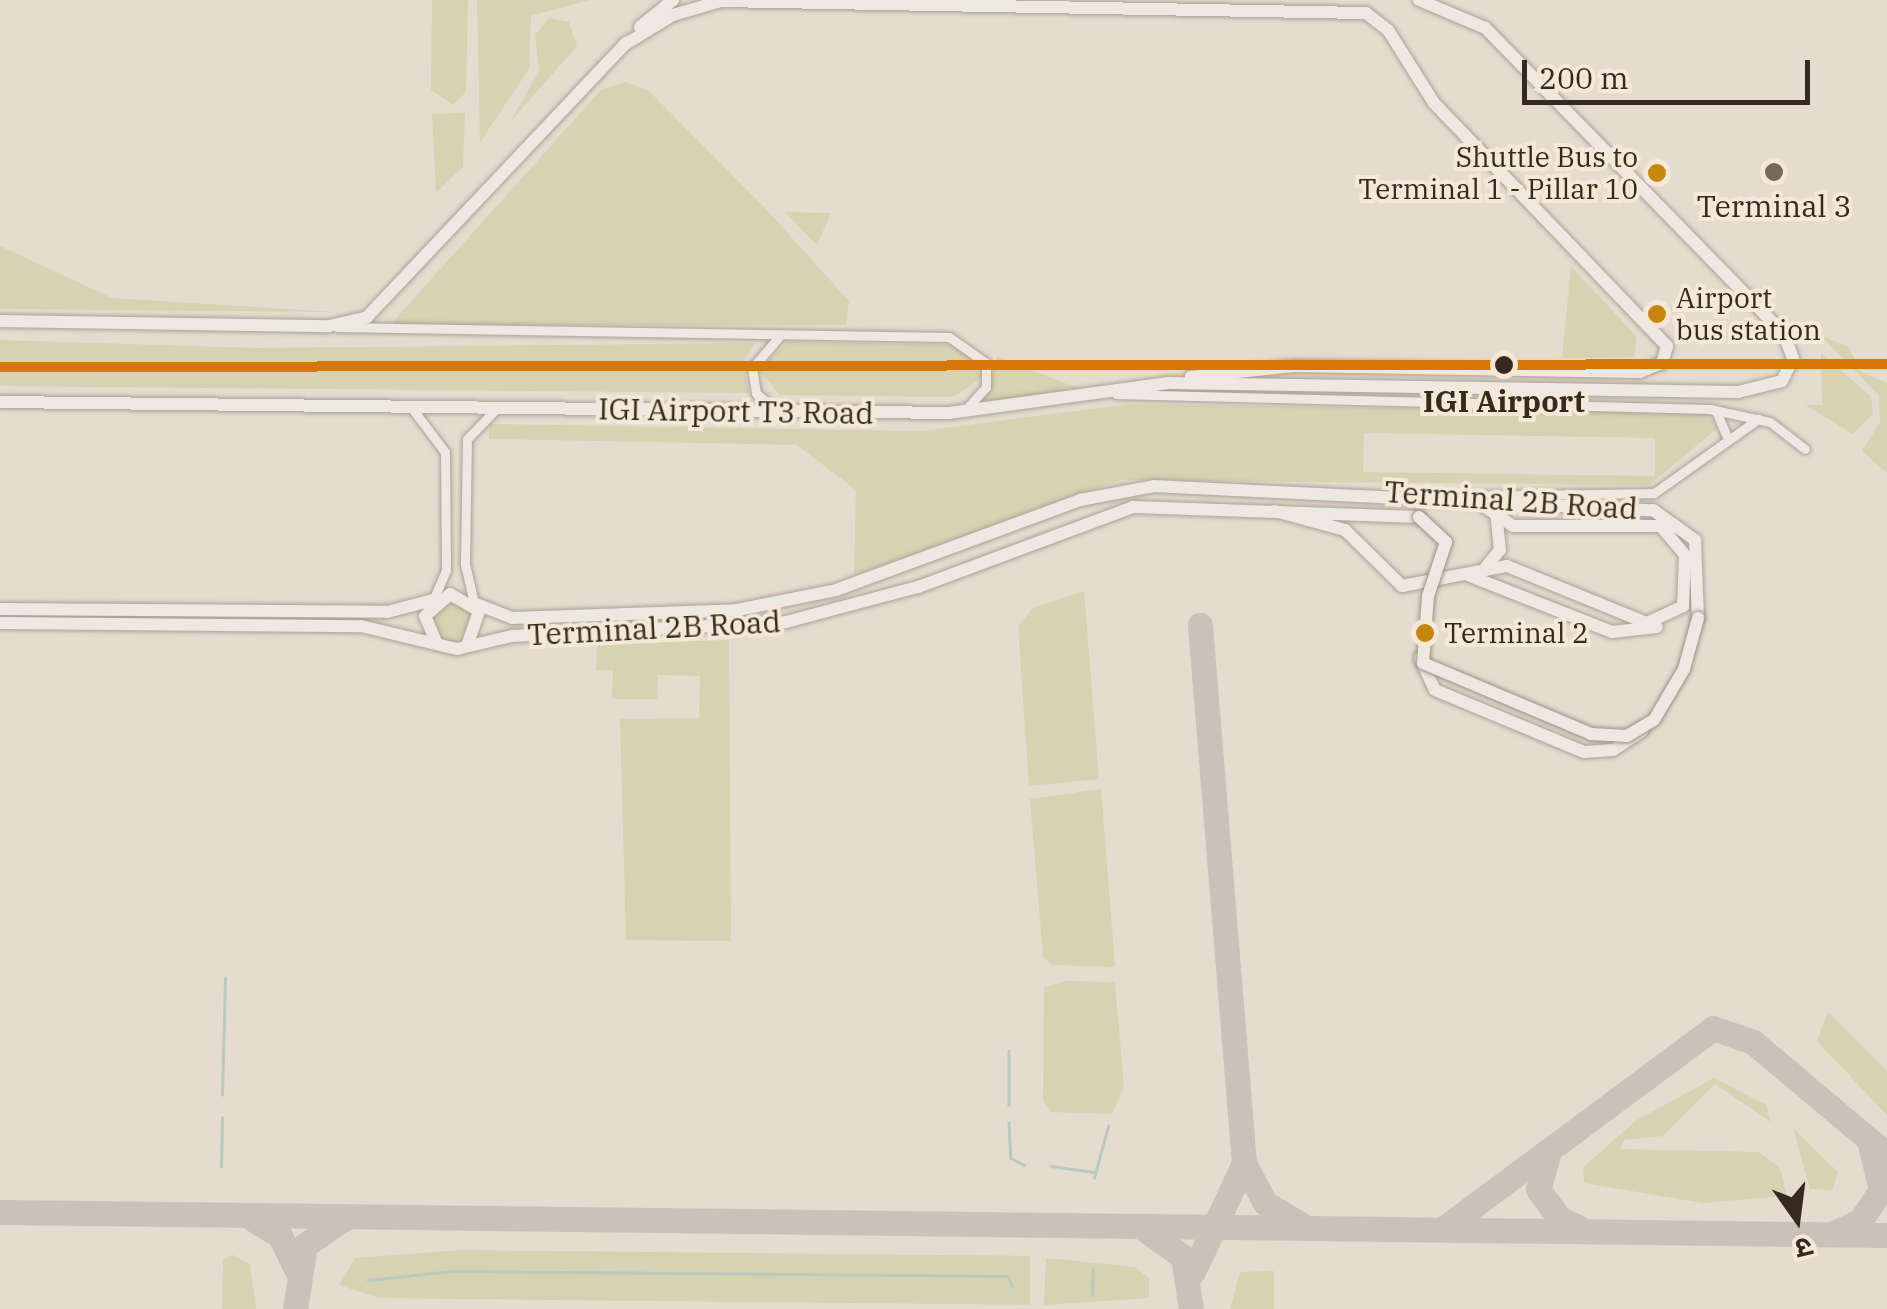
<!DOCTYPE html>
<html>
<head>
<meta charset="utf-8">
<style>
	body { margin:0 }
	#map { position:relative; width:1887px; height:1309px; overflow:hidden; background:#e5dccf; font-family:"IBM Plex Serif","Noto Sans Devanagari",serif }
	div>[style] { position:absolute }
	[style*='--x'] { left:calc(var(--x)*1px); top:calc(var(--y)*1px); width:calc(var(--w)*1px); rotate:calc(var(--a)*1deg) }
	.green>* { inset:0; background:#d6d2b2 }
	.round { border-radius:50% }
	.stream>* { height:2.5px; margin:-1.25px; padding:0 1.25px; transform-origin:1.25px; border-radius:1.25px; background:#bac9be }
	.taxiway>* { height:25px; margin:-12.5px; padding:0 12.5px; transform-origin:12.5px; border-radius:12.5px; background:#c8c2b8 }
	.roads { filter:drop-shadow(0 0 2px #aaa198) drop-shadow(0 0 2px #aaa198) }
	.minor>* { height:9px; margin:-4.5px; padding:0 4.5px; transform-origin:4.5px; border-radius:4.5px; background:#ede8e1 }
	.secondary>* { height:12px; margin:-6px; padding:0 6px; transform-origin:6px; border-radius:6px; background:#ede8e1 }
	.bridges { filter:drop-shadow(0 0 2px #9a9188) drop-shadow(0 0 2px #9a9188) }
	.secondary-bridge>* { height:12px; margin:-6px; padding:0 6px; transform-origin:6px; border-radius:6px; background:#ede8e1 }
	.metro-1>* { height:10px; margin:-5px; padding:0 5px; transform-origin:5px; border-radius:5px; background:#d77806 }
	.dots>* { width:28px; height:28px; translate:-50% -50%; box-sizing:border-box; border:5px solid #f4e8d6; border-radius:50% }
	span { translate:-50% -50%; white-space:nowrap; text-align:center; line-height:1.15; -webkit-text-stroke:8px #f4e8d6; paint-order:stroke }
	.bus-label { font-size:28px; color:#382920 }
	.right { translate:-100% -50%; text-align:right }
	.left { translate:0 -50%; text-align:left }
	.poi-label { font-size:30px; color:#382920 }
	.stop-label { font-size:30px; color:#382920; font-weight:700 }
	.street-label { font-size:30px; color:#382920 }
	.north { position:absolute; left:1747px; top:1169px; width:100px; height:100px; -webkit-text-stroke:8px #f4e8d6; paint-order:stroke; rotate:166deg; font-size:28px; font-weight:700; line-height:40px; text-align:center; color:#382920 }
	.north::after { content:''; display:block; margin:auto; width:35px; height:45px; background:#382920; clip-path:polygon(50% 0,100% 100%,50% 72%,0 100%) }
	.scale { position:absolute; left:1522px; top:60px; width:288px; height:45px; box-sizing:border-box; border:5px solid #382920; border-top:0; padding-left:12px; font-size:30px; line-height:35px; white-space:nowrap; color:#382920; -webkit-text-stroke:8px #f4e8d6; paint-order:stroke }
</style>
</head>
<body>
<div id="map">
	<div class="green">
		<i style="clip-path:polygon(432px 0,468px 0,466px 92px,453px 105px,431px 90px)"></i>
		<i style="clip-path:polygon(477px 0,589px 0,531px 16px,529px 69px,480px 142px)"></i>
		<i style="clip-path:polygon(549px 18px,569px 22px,577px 46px,510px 122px,539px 71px,535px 35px)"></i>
		<i style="clip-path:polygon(625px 82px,648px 90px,763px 206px,849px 301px,846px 325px,390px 325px,601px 90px)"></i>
		<i style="clip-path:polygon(465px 113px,463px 167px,436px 193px,432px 114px)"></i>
		<i style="clip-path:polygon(785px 212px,831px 213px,817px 245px)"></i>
		<i style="clip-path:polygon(0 246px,112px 298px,335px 312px,0 309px)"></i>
		<i style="clip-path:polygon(1571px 266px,1636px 336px,1635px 357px,1562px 358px)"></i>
		<i style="clip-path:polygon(1821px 336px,1849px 347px,1860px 371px,1887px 383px,1887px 473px,1862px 451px,1880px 422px,1879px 395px)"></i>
		<i style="clip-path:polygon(0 340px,257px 348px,755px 343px,743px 362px,749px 393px,0 386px)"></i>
		<i style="clip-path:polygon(788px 342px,962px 345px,980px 360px,982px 377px,954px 397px,780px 395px,758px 369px)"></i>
		<i style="clip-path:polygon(1821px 353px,1871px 397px,1873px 414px,1853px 434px,1805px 405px,1822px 405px)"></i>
		<i style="clip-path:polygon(997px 356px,1077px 388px,983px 403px)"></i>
		<i style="clip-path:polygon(evenodd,1131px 404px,1705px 413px,1719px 427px,1649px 485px,1121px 480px,854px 575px,856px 490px,797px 445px,489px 439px,489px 424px,921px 431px,1131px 404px,1364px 433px,1655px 438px,1655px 476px,1363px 472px,1364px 433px)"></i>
		<i style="clip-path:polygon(1084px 591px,1099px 779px,1029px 786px,1018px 626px,1033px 608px)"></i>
		<i class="round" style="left:432px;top:603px;width:40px;height:40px"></i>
		<i style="clip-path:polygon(729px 640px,731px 941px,626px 940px,620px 719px,699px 718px,700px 676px,658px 675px,657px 699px,612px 699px,613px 670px,596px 670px,597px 644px)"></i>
		<i style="clip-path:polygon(1101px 789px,1115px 967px,1052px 965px,1043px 956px,1030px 799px)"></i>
		<i style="clip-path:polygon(1065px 981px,1115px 982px,1124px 1087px,1112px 1114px,1051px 1112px,1043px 1100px,1044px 988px)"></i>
		<i style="clip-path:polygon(1828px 1012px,1887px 1071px,1887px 1115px,1817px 1041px)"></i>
		<i style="clip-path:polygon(1714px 1078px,1766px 1105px,1771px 1122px,1715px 1084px,1663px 1136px,1624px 1140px,1620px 1149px,1759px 1152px,1780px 1168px,1787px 1196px,1703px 1203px,1584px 1183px,1583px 1167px,1637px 1120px)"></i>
		<i style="clip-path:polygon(1793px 1128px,1838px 1172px,1832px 1190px,1810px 1189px)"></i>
		<i style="clip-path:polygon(461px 1250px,1030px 1256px,1030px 1305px,379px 1298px,339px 1285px,355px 1258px)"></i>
		<i style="clip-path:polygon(233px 1255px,250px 1264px,256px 1309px,222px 1309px,223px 1260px)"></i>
		<i style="clip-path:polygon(1046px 1258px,1135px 1267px,1149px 1278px,1149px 1298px,1044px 1305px)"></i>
		<i style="clip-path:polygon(1274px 1271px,1274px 1309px,1230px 1309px,1240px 1272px)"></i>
	</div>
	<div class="stream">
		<i style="--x:1009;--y:1051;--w:54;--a:90"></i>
		<i style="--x:222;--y:1095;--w:117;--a:-88.5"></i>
		<i style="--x:1009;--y:1123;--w:35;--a:87"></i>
		<i style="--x:1011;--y:1158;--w:15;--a:28"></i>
		<i style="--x:1051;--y:1166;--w:43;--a:7.9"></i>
		<i style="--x:221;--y:1167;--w:49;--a:-88.8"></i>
		<i style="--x:1094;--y:1178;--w:54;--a:-74.9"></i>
		<i style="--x:368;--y:1280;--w:84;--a:-6.1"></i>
		<i style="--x:452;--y:1271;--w:556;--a:0.52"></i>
		<i style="--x:1008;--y:1276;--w:11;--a:68"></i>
		<i style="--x:1092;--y:1294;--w:24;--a:-88"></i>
	</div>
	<div class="taxiway">
		<i style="--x:1548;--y:1155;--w:35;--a:106"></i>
		<i style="--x:1538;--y:1189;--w:36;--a:54"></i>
		<i style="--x:1559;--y:1218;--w:25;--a:26"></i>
		<i style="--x:1244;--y:1163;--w:45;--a:62.3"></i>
		<i style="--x:1265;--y:1203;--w:43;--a:30.7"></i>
		<i style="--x:0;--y:1212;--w:1887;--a:0.7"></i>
		<i style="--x:248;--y:1216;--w:38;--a:32"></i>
		<i style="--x:280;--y:1236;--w:37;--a:64"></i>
		<i style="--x:1143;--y:1228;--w:49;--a:35.9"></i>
		<i style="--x:1183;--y:1257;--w:53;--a:81.3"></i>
		<i style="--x:1444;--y:1228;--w:335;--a:-36.6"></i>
		<i style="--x:1713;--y:1028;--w:42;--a:19.3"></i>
		<i style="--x:1753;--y:1042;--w:175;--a:40.1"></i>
		<i style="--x:1834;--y:1233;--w:29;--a:-25"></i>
		<i style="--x:1860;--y:1221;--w:37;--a:-56"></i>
		<i style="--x:1881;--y:1190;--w:51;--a:-103.5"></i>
		<i style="--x:1193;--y:1272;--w:120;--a:-64.9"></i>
		<i style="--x:1244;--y:1163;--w:540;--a:-94.68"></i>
		<i style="--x:295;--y:1309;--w:65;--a:-81.1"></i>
		<i style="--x:305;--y:1245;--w:48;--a:-34"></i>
	</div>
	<div class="roads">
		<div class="minor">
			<i style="--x:337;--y:327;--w:612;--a:0.94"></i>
			<i style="--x:949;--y:337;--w:45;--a:35.1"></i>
			<i style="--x:986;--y:363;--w:24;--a:90"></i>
			<i style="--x:986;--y:387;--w:30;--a:132"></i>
			<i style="--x:1116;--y:394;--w:594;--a:1.45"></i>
			<i style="--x:1710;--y:409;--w:61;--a:12.2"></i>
			<i style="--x:1770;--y:422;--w:44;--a:37.6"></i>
			<i style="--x:411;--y:407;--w:56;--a:52.9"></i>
			<i style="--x:445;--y:452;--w:118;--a:89.5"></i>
			<i style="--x:446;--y:570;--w:33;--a:113"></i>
			<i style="--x:776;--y:410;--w:26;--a:-140"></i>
			<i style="--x:756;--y:393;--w:25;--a:-99"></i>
			<i style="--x:752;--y:368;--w:40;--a:-49"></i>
			<i style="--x:1716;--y:411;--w:28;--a:67"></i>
			<i style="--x:1461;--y:496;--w:193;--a:-0.9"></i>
			<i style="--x:1654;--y:493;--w:128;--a:-35.4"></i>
			<i style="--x:474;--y:603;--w:40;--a:-103"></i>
			<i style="--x:465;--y:564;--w:125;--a:-89.1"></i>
			<i style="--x:467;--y:439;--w:42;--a:-46"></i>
		</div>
		<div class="secondary">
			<i style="--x:640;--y:27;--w:43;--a:-39.3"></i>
			<i style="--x:624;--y:45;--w:57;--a:-31.5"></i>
			<i style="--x:673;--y:15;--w:50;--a:-16.3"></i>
			<i style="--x:721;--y:1;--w:645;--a:1.07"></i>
			<i style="--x:1366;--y:13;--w:28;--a:38"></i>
			<i style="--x:1388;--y:30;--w:86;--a:57.8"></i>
			<i style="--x:1434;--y:103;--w:337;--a:46.2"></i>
			<i style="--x:1667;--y:346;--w:18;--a:106"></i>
			<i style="--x:1662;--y:363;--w:24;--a:158"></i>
			<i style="--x:1640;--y:372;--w:346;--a:-179"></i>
			<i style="--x:1294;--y:366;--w:104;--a:173.9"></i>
			<i style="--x:0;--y:321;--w:329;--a:0.9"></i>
			<i style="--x:329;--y:326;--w:39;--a:-13"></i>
			<i style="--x:367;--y:317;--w:378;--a:-46.6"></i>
			<i style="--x:0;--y:402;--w:949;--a:0.66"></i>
			<i style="--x:949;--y:413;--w:221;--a:-7.8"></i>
			<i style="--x:1168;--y:383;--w:570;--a:0.9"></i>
			<i style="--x:1738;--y:392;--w:45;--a:-14"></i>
			<i style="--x:1782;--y:381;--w:25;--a:-64"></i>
			<i style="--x:1793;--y:358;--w:26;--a:-111"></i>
			<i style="--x:1784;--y:334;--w:428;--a:-134.3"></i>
			<i style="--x:1485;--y:28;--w:72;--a:-157"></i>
			<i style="--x:1275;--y:511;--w:73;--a:15.2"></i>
			<i style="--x:1345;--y:530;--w:80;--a:44.5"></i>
			<i style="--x:1402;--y:586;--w:107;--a:-10.8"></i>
			<i style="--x:1507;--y:566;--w:151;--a:22.2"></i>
			<i style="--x:1647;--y:623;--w:40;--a:-25"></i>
			<i style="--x:1683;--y:606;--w:51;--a:-87.8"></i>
			<i style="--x:1685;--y:555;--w:38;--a:-130"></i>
			<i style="--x:1661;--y:526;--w:148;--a:180"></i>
			<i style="--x:1513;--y:526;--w:45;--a:-146"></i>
			<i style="--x:1486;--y:567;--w:22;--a:-51"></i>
			<i style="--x:1500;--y:550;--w:31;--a:-96"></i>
			<i style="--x:1470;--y:576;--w:153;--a:21.5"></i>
			<i style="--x:1612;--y:632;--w:45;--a:-6.3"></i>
			<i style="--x:474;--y:603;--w:41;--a:21.5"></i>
			<i style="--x:512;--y:618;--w:225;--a:-2"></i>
			<i style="--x:737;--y:610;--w:101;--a:-11.4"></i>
			<i style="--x:836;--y:590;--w:260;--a:-20.2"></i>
			<i style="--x:1080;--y:500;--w:75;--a:-10.7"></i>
			<i style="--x:1154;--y:486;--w:500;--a:2.8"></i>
			<i style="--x:1653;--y:510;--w:52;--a:35.5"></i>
			<i style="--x:1695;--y:540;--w:78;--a:87.8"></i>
			<i style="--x:0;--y:609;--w:387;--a:0.4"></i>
			<i style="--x:387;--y:612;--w:48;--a:-14.6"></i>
			<i style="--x:0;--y:623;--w:361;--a:0.5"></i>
			<i style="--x:361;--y:626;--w:99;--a:13.5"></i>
			<i style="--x:457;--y:649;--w:57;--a:-13.3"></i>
			<i style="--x:512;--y:636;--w:274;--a:-2.9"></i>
			<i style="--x:786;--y:622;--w:137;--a:-14.9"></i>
			<i style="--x:918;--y:587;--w:229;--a:-20.4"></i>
			<i style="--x:1133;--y:507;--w:286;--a:2"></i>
			<i style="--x:437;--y:644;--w:30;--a:-113"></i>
			<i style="--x:425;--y:616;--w:33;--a:-41"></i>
			<i style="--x:450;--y:594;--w:34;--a:30"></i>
			<i style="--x:479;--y:611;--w:37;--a:109"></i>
			<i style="--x:1420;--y:658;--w:35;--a:65"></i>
			<i style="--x:1435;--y:690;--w:161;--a:22.6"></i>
			<i style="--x:1584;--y:752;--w:29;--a:-4"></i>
			<i style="--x:1613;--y:750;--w:35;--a:-33"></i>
		</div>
	</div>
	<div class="bridges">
		<div class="secondary-bridge">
			<i style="--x:1419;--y:517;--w:37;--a:43"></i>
			<i style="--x:1446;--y:542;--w:57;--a:108.4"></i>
			<i style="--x:1428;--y:596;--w:67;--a:94.3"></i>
			<i style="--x:1423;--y:663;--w:182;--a:22.9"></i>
			<i style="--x:1591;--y:734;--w:36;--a:3"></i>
			<i style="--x:1627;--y:736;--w:31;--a:-31"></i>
			<i style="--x:1654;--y:720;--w:59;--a:-59.5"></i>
			<i style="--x:1684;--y:669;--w:53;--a:-74.6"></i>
		</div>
	</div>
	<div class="metro-1">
		<i style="--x:0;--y:367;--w:1887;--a:-0.09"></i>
	</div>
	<div class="dots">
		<i style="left:1774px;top:172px;background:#75685d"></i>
		<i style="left:1657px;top:173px;background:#c78708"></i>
		<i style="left:1657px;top:314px;background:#c78708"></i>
		<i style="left:1504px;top:365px;background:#382920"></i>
		<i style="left:1425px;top:633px;background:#c78708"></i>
	</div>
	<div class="bus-label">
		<span class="right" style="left:1638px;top:173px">Shuttle Bus to<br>Terminal 1 - Pillar 10</span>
		<span class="left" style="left:1676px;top:314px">Airport<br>bus station</span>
		<span class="left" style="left:1444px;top:633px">Terminal 2</span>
	</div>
	<div class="poi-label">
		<span style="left:1774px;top:206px">Terminal 3</span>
	</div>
	<div class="stop-label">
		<span style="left:1504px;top:401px">IGI Airport</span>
	</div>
	<div class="street-label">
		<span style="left:736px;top:411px;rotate:1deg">IGI Airport T3 Road</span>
		<span style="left:1511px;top:500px;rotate:4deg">Terminal 2B Road</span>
		<span style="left:654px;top:628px;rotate:-3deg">Terminal 2B Road</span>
	</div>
	<div class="north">उ</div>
	<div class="scale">200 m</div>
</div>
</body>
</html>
